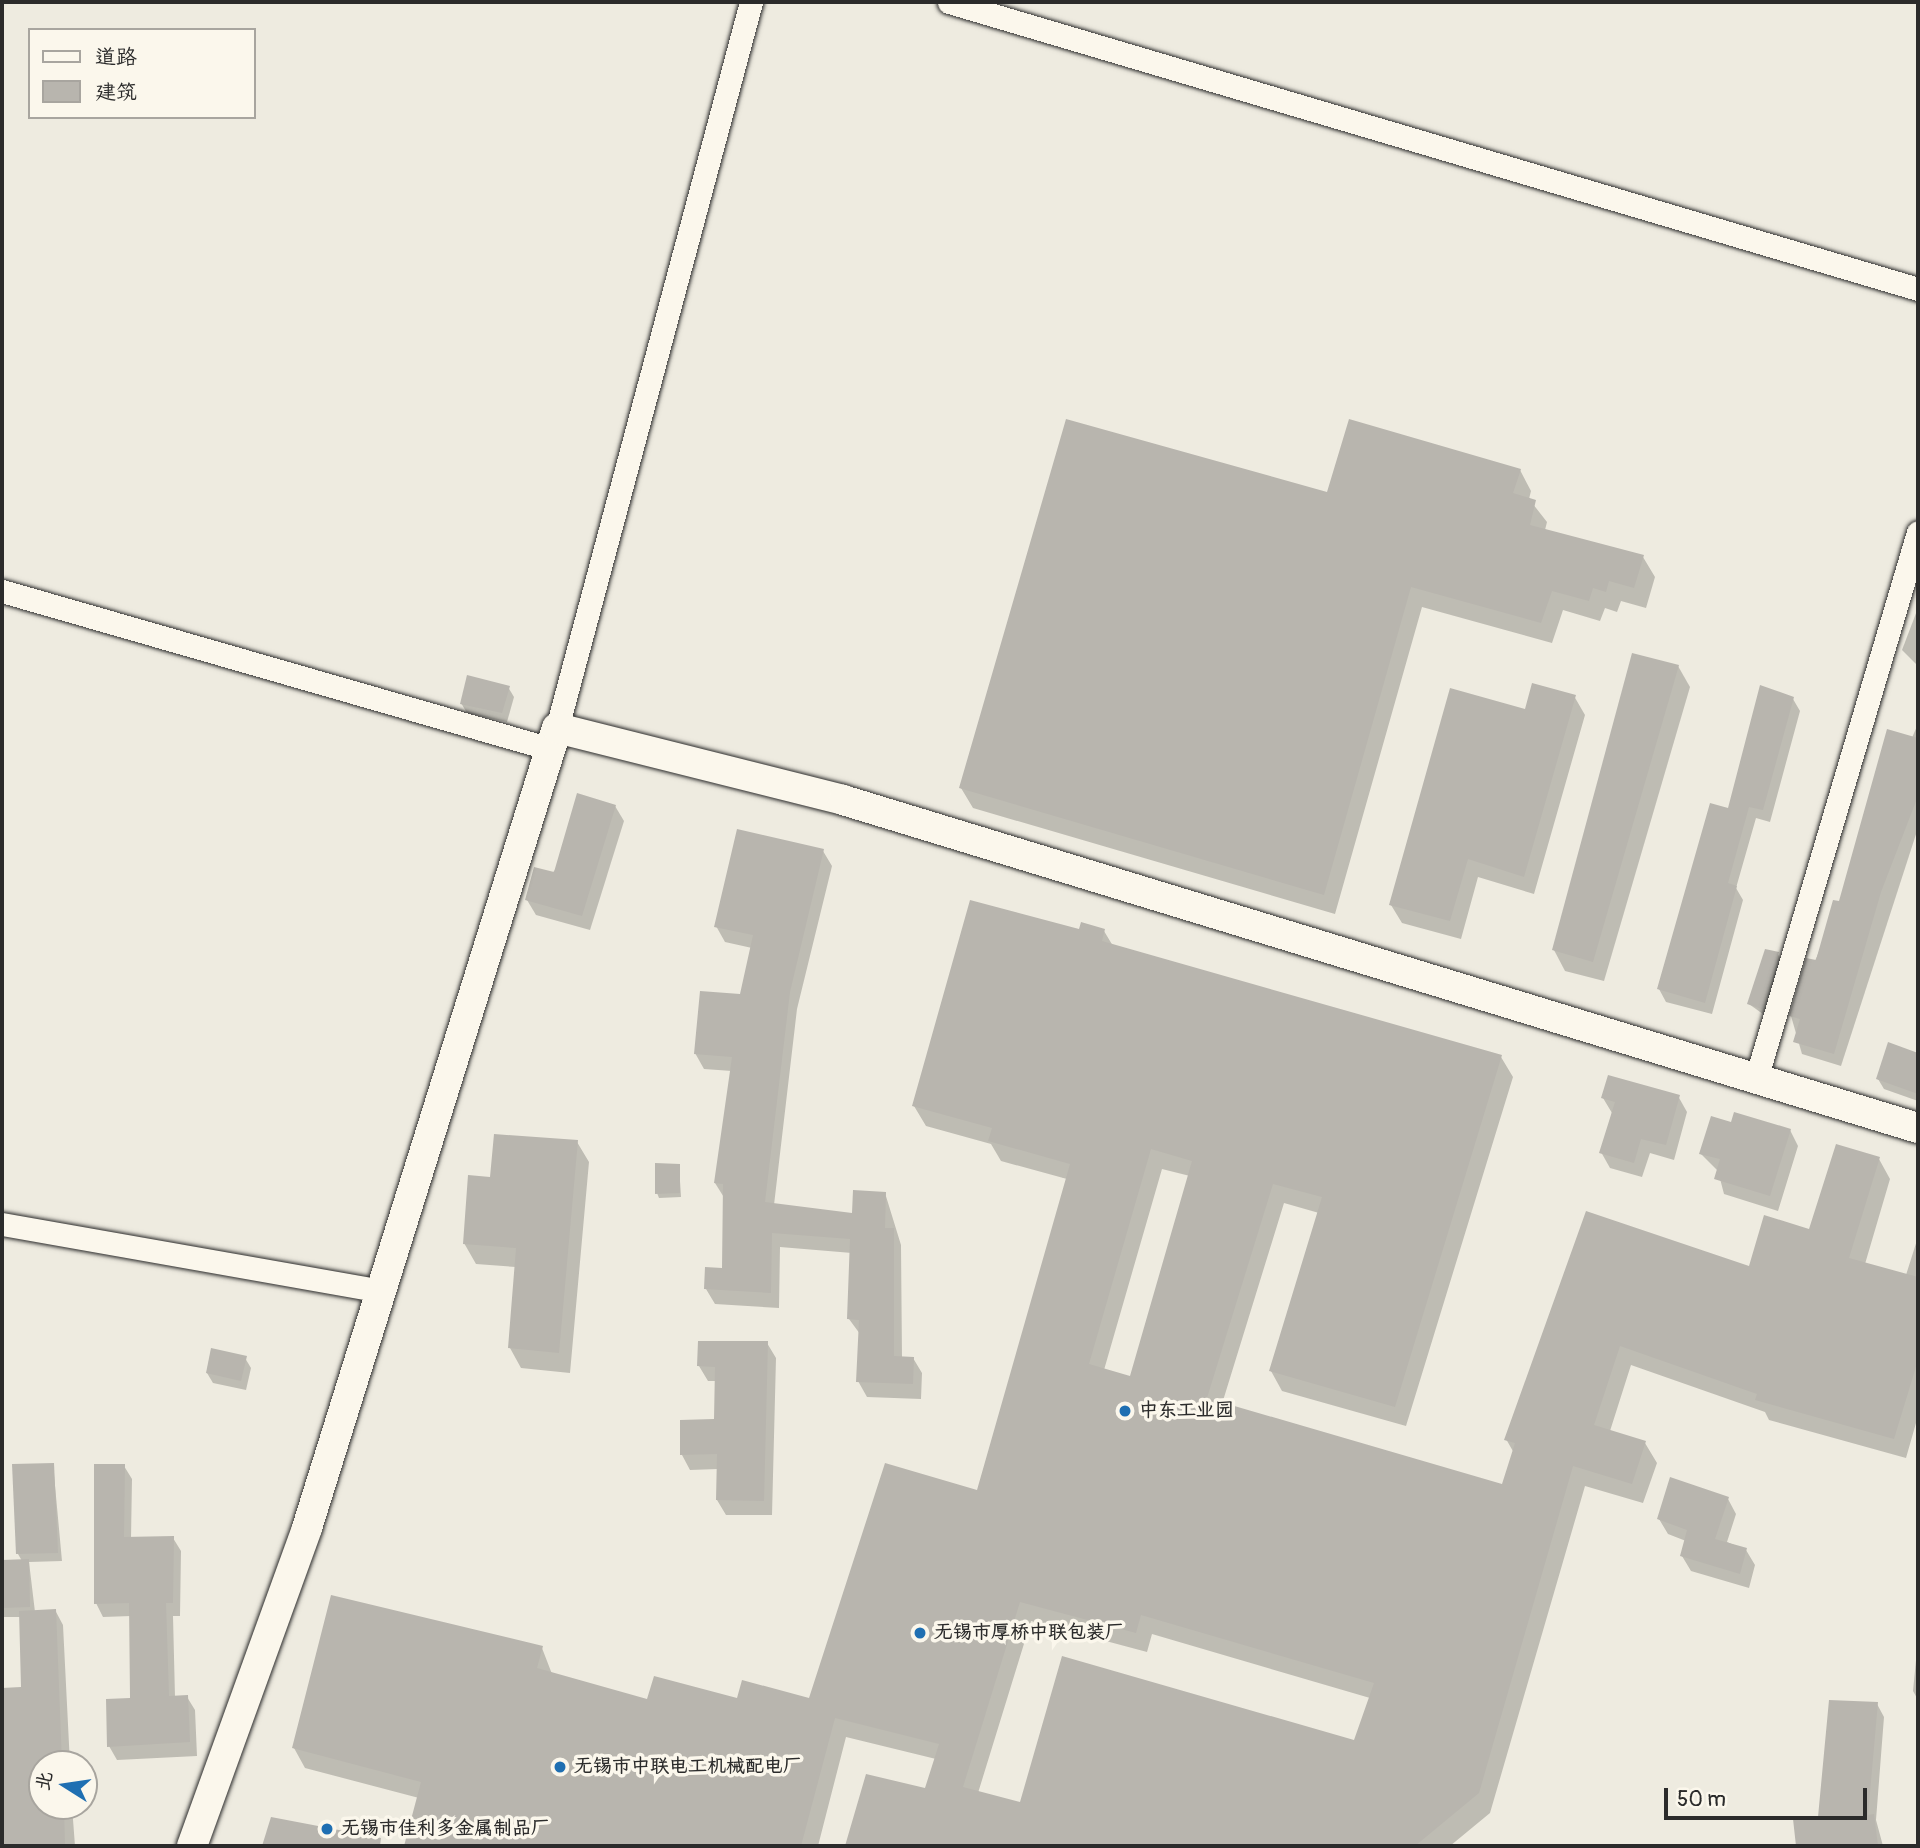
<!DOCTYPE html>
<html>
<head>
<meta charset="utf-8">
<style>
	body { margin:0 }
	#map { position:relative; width:1920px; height:1848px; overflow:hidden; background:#eeebe0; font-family:Pangolin,"LXGW WenKai TC",sans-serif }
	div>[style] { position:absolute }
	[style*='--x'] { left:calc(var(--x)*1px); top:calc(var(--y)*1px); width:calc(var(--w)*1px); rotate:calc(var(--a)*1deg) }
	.shadow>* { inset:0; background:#0003 }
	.building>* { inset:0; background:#b8b5ae }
	.roads { filter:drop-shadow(0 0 2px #2b2b2b) drop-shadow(0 0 2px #2b2b2b) }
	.minor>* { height:23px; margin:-11.5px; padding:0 11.5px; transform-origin:11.5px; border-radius:11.5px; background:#fbf7ec }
	.tertiary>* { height:30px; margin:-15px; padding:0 15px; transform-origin:15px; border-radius:15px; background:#fbf7ec }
	.dots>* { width:19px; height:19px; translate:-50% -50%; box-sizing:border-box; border:4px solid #fbf7ec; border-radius:50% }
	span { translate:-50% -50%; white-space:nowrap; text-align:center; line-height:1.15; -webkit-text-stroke:7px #fbf7ec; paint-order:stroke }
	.poi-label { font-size:19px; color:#2b2b2b; font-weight:700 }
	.left { translate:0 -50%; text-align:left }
	.frame { position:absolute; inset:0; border:4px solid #2b2b2b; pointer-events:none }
	.legend { position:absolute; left:28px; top:28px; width:228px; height:91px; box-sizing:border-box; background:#fbf7ec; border:2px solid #a8a59f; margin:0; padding:9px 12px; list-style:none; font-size:21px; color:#2b2b2b }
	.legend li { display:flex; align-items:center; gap:14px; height:35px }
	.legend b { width:35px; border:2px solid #a8a59f }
	.north { position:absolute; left:28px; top:1750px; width:70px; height:70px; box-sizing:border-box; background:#fbf7ec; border:2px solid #a8a59f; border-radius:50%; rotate:282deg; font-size:19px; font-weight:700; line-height:28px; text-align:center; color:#2b2b2b }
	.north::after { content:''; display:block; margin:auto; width:24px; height:32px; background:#1f6fb2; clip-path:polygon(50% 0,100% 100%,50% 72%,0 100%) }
	.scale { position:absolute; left:1664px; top:1788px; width:203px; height:32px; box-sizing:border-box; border:4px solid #2b2b2b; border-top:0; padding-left:9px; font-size:21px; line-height:24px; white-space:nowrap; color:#2b2b2b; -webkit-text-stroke:5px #fbf7ec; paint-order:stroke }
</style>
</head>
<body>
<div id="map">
	<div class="shadow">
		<i style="clip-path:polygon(1520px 470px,1531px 491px,1529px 499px,1547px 522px,1545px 530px,1643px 557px,1655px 577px,1646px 608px,1621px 601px,1617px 612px,1605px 608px,1600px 621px,1563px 610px,1552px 643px,1422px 607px,1335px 914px,973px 808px,961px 788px,1328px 494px)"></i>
		<i style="clip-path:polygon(1918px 608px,1918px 666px,1902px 650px)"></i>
		<i style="clip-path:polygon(1633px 655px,1678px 666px,1690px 687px,1604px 981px,1565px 971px,1554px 950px)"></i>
		<i style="clip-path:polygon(508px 687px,514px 697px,507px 722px,467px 713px,461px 703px)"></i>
		<i style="clip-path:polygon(1574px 696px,1585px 715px,1534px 894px,1478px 877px,1461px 939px,1402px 923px,1391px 905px,1526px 711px)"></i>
		<i style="clip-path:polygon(1793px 699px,1800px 711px,1770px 822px,1756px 818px,1736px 888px,1743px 900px,1712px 1014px,1666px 1002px,1659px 989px,1729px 810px)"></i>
		<i style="clip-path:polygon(1918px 724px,1918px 828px,1841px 1066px,1802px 1054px,1791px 1016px)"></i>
		<i style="clip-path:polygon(615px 806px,624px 821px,590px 930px,536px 915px,527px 900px)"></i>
		<i style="clip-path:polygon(823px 851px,832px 866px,797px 1009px,774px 1205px,853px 1215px,885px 1193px,901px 1245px,902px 1358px,913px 1358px,922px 1373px,921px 1399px,867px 1397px,858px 1381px,860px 1334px,849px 1319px,852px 1253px,780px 1247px,779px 1308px,715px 1304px,706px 1289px,723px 1269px,725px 1199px,715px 1183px,732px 1071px,704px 1069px,695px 1053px,741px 996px,752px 948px,725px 942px,716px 926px)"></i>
		<i style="clip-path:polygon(evenodd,1080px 931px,1104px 931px,1113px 946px,1501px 1057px,1513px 1077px,1406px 1426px,1282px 1391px,1271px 1371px,1319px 1213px,1284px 1203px,1222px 1404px,1503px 1486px,1514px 1453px,1506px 1439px,1587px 1213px,1751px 1269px,1810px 1232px,1879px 1159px,1890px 1179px,1865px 1264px,1906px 1275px,1918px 1237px,1918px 1416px,1906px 1458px,1769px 1420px,1765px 1412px,1631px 1365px,1610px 1431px,1645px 1443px,1657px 1463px,1643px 1503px,1585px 1486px,1490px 1813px,1450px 1846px,847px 1846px,867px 1776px,926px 1790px,936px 1759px,846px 1737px,818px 1846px,406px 1846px,419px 1798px,305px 1768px,294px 1748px,542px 1648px,552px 1674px,648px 1701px,810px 1700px,978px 1492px,1067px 1179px,1001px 1161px,991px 1144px,926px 1126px,914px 1106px,1080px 931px,1162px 1169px,1190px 1176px,1131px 1378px,1104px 1370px,1162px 1169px,1080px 931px,1031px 1621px,1147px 1652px,1152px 1634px,1370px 1698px,1356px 1742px,1022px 1804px,978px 1793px,1031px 1621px)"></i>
		<i style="clip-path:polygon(1778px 954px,1783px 964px,1767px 1017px,1749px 1004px)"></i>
		<i style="clip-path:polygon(1889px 1045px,1918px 1055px,1918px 1101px,1884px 1089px,1878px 1079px)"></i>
		<i style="clip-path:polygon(1678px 1096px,1687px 1112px,1674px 1160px,1650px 1153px,1642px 1177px,1610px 1168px,1601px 1152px,1612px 1113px,1603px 1098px)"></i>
		<i style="clip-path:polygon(1732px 1124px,1790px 1130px,1798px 1146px,1778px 1211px,1724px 1194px,1718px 1171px,1701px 1154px)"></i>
		<i style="clip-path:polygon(577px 1142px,589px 1162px,570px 1373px,521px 1368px,510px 1348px,516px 1267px,476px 1264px,464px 1243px)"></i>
		<i style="clip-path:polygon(679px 1166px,681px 1197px,659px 1198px,657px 1193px)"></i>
		<i style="clip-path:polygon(767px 1343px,776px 1358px,772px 1515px,726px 1515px,717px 1500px,718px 1469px,690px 1470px,682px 1455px,716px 1421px,717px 1381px,708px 1381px,699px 1366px)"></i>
		<i style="clip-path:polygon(245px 1358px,251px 1368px,246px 1390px,213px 1383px,207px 1373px)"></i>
		<i style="clip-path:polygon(53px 1464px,62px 1561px,29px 1562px,35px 1612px,55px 1610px,63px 1625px,70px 1764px,42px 1764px,42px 1806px,72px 1806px,75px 1846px,2px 1846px,2px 1689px,22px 1688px,21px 1617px,2px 1617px,2px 1562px,22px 1561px,18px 1554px)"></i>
		<i style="clip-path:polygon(124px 1466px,132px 1479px,131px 1539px,173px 1538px,181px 1551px,180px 1616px,173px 1616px,175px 1697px,187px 1697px,195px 1710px,197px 1756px,117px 1760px,109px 1746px,132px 1699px,131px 1616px,103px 1617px,96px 1603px)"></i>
		<i style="clip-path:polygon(1728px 1499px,1736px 1514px,1727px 1542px,1746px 1550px,1755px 1565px,1749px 1588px,1691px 1571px,1682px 1556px,1686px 1541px,1668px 1534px,1659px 1519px)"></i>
		<i style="clip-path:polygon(1917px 1650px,1918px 1650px,1918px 1700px,1913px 1691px)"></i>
		<i style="clip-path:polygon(1877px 1704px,1884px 1717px,1876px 1820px,1883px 1846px,1798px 1846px,1795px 1820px,1820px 1818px)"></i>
		<i style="clip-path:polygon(272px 1819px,368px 1837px,374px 1846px,264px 1846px)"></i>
	</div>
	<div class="building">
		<i style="clip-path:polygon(1066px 419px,1327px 492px,1349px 419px,1521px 469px,1513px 493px,1536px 500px,1530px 525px,1644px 555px,1634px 588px,1609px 581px,1606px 592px,1593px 588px,1589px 601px,1552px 591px,1541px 623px,1411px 587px,1324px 895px,959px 788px)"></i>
		<i style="clip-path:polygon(1632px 653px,1679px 665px,1593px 962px,1552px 950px)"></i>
		<i style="clip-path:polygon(467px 675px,510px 686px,502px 713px,460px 704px)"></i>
		<i style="clip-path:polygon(1532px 683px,1576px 695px,1524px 877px,1468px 859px,1450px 921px,1389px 905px,1450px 688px,1525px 709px)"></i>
		<i style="clip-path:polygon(1760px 685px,1794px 697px,1763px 810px,1749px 807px,1728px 883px,1737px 886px,1705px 1003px,1657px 989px,1710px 803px,1728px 808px)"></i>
		<i style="clip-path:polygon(1887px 729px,1918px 738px,1918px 796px,1881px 892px,1834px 1054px,1793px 1042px,1800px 1019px,1789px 1016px,1806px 958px,1816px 960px,1833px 900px,1839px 901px)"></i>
		<i style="clip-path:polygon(577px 793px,616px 805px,582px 916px,525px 900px,534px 867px,554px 872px)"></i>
		<i style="clip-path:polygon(737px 829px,824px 849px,790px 992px,765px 1202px,852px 1213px,853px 1190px,886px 1192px,885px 1228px,894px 1228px,894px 1356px,914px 1357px,913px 1384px,856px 1382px,859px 1320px,847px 1319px,850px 1239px,772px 1233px,771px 1293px,704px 1289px,705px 1267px,722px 1268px,723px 1184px,714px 1183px,732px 1057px,694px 1054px,700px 991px,740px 994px,753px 935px,714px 927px)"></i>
		<i style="clip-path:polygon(evenodd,970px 900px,1079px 929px,1081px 922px,1105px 929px,1102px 941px,1502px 1055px,1395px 1407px,1269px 1371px,1322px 1197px,1273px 1184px,1207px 1398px,1502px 1484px,1515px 1443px,1504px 1440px,1586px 1211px,1749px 1266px,1764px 1215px,1809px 1229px,1836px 1144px,1880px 1157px,1849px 1258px,1918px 1277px,1918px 1360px,1894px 1439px,1755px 1400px,1757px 1394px,1620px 1346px,1594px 1425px,1646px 1441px,1632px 1484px,1573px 1466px,1479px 1793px,1415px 1846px,845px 1846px,866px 1774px,925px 1788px,939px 1744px,835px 1718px,801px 1846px,404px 1846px,421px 1782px,292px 1748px,331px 1595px,543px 1646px,537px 1668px,647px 1699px,654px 1676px,737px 1698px,742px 1680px,809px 1698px,885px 1463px,977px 1490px,1070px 1164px,988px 1141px,992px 1128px,912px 1106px,970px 900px,1151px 1149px,1192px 1161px,1130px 1376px,1089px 1364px,1151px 1149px,970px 900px,1020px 1602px,1136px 1633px,1141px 1615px,1374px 1683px,1354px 1740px,1062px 1656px,1020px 1802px,963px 1787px,1020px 1602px)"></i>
		<i style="clip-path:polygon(1765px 949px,1779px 952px,1762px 1009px,1747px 1004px)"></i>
		<i style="clip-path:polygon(1888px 1042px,1918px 1053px,1918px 1094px,1876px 1079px)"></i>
		<i style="clip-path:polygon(1608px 1075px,1680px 1095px,1666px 1145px,1641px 1139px,1634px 1163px,1599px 1153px,1615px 1102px,1601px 1098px)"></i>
		<i style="clip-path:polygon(1734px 1112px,1791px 1129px,1770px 1196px,1714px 1179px,1720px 1159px,1699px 1154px,1711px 1116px,1731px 1122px)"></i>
		<i style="clip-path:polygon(494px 1134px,578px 1140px,559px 1353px,508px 1348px,516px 1248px,463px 1244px,468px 1175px,490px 1177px)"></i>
		<i style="clip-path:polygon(655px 1163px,680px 1164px,680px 1193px,655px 1194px)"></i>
		<i style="clip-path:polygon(698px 1341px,768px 1341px,764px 1501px,716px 1500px,717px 1454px,680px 1455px,680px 1420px,714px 1419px,715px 1367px,697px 1366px)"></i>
		<i style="clip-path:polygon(211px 1348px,247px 1356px,241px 1381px,206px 1373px)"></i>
		<i style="clip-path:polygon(54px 1463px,58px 1553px,16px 1554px,12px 1464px)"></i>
		<i style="clip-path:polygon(94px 1464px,125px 1464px,124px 1537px,174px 1536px,173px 1603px,166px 1603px,169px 1696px,188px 1695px,190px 1742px,107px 1747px,106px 1699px,130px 1698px,129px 1603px,94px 1604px)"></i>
		<i style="clip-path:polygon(1670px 1477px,1729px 1497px,1715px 1539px,1747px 1548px,1740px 1574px,1680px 1556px,1687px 1530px,1657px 1519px)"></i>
		<i style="clip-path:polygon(29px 1559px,30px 1607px,2px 1608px,2px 1560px)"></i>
		<i style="clip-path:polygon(56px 1609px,62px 1764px,42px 1764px,42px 1806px,64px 1806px,65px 1846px,2px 1846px,2px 1688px,21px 1687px,19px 1611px)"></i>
		<i style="clip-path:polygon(1829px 1700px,1878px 1702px,1868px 1815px,1874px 1814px,1878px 1846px,1796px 1846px,1793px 1819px,1818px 1817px)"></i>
		<i style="clip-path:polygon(271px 1817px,381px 1838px,380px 1846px,262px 1846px)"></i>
	</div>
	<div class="roads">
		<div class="minor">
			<i style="--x:949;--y:2;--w:1011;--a:16.5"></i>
			<i style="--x:2;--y:591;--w:571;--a:16.06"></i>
			<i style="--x:557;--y:728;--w:751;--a:-75.04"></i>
			<i style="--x:1756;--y:1079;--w:570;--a:-73.5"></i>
			<i style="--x:2;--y:1224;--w:385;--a:10"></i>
		</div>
		<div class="tertiary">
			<i style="--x:192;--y:1846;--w:338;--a:-70.1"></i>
			<i style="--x:307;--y:1528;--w:838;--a:-72.65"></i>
			<i style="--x:557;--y:728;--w:295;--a:14.1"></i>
			<i style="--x:843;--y:800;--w:1124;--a:16.97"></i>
		</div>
	</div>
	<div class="dots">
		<i style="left:1125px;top:1411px;background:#1f6fb2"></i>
		<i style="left:920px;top:1633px;background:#1f6fb2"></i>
		<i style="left:560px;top:1767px;background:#1f6fb2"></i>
		<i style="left:327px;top:1829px;background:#1f6fb2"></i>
	</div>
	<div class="poi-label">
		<span class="left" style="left:1139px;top:1411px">中东工业园</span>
		<span class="left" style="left:934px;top:1633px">无锡市厚桥中联包装厂</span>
		<span class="left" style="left:574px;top:1767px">无锡市中联电工机械配电厂</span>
		<span class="left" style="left:341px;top:1829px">无锡市佳利多金属制品厂</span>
	</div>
	<div class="frame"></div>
	<ul class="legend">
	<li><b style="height:9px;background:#fbf7ec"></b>道路</li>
	<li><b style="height:19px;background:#b8b5ae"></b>建筑</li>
	</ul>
	<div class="north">北</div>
	<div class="scale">50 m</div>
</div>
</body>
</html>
